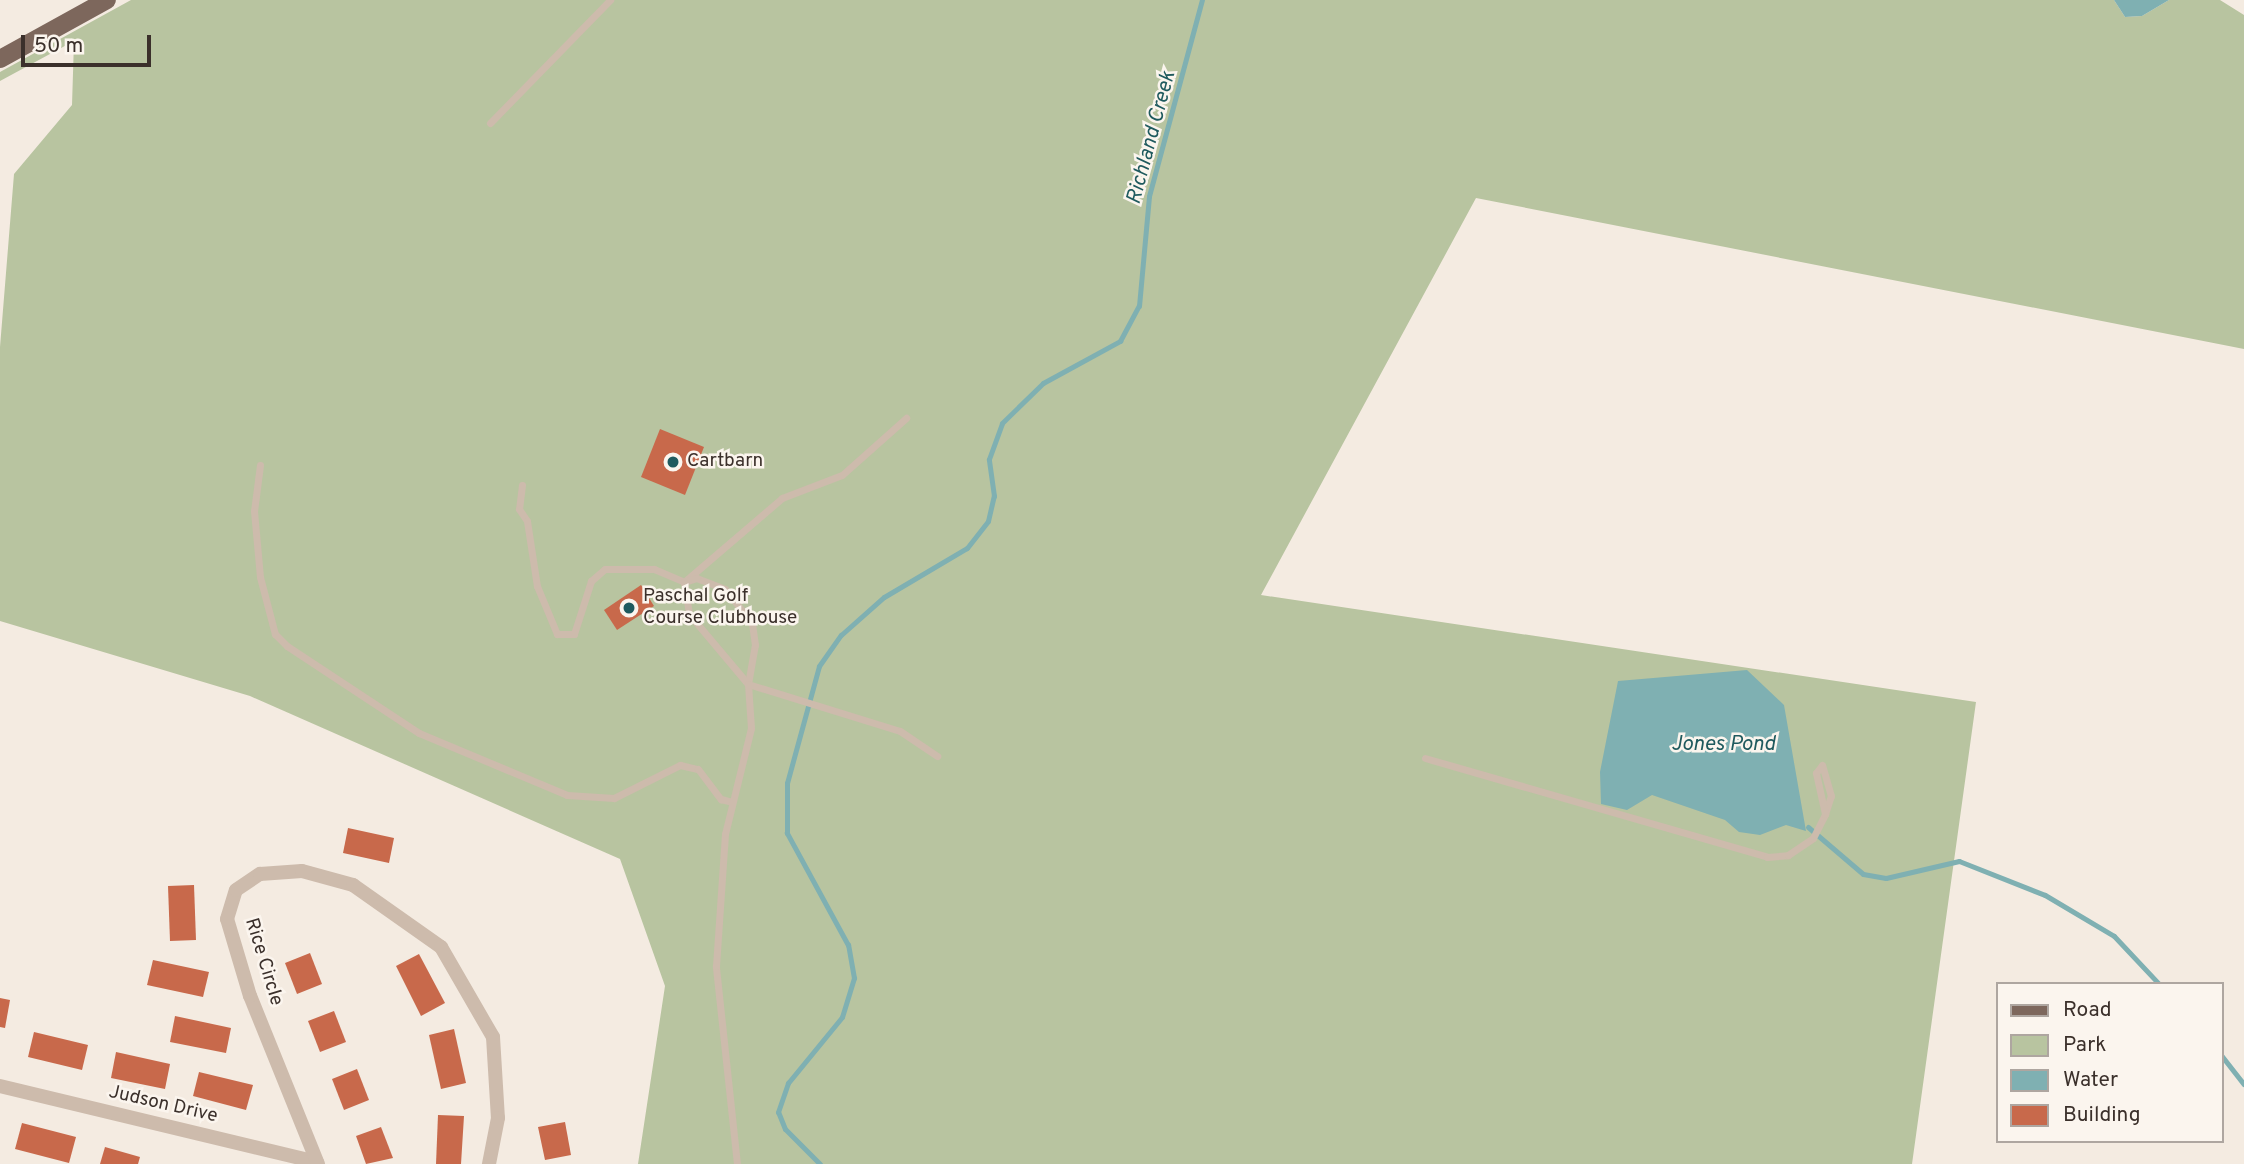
<!DOCTYPE html>
<html>
<head>
<meta charset="utf-8">
<style>
	body { margin:0 }
	#map { position:relative; width:2244px; height:1164px; overflow:hidden; background:#f4ebe1; font-family:Overpass,sans-serif }
	div>[style] { position:absolute }
	[style*='--x'] { left:calc(var(--x)*1px); top:calc(var(--y)*1px); width:calc(var(--w)*1px); rotate:calc(var(--a)*1deg) }
	.green>* { inset:0; background:#b8c4a0 }
	.water>* { inset:0; background:#7fb0b2 }
	.stream>* { height:5px; margin:-2.5px; padding:0 2.5px; transform-origin:2.5px; border-radius:2.5px; background:#7fb0b2 }
	.building>* { inset:0; background:#c8694b }
	.lane>* { height:7px; margin:-3.5px; padding:0 3.5px; transform-origin:3.5px; border-radius:3.5px; background:#cdbbac }
	.street>* { height:14px; margin:-7px; padding:0 7px; transform-origin:7px; border-radius:7px; background:#cdbbac }
	.primary>* { height:18px; margin:-9px; padding:0 9px; transform-origin:9px; border-radius:9px; background:#7d675c }
	.dots>* { width:19px; height:19px; translate:-50% -50%; box-sizing:border-box; border:4px solid #fbf5ee; border-radius:50% }
	span { translate:-50% -50%; white-space:nowrap; text-align:center; line-height:1.15; -webkit-text-stroke:5px #fbf5ee; paint-order:stroke }
	.poi-label { font-size:19px; color:#3b302b }
	.left { translate:0 -50%; text-align:left }
	.street-label { font-size:19px; color:#3b302b }
	.water-label { font-size:21px; color:#1f5a5e; font-style:italic }
	.legend { position:absolute; left:1996px; top:982px; width:228px; height:161px; box-sizing:border-box; background:#fbf5ee; border:2px solid #aea6a0; margin:0; padding:9px 12px; list-style:none; font-size:21px; color:#3b302b }
	.legend li { display:flex; align-items:center; gap:14px; height:35px }
	.legend b { width:35px; border:2px solid #aea6a0 }
	.scale { position:absolute; left:21px; top:35px; width:130px; height:32px; box-sizing:border-box; border:4px solid #3b302b; border-top:0; padding-left:9px; font-size:21px; line-height:24px; white-space:nowrap; color:#3b302b; -webkit-text-stroke:5px #fbf5ee; paint-order:stroke }
</style>
</head>
<body>
<div id="map">
	<div class="green">
		<i style="clip-path:polygon(131px 0,2114px 0,2125px 17px,2142px 16px,2169px 0,2220px 0,2244px 15px,2244px 349px,1476px 198px,1261px 595px,1976px 702px,1912px 1164px,638px 1164px,665px 986px,620px 859px,250px 696px,0 621px,0 347px,14px 174px,72px 105px,74px 41px,0 81px,0 72px)"></i>
	</div>
	<div class="water">
		<i style="clip-path:polygon(2114px 0,2169px 0,2142px 16px,2125px 17px)"></i>
		<i style="clip-path:polygon(1747px 670px,1784px 705px,1806px 831px,1786px 825px,1760px 835px,1739px 832px,1725px 820px,1652px 795px,1627px 810px,1601px 804px,1600px 772px,1618px 681px)"></i>
	</div>
	<div class="stream">
		<i style="--x:1808;--y:827;--w:72;--a:40.5"></i>
		<i style="--x:1863;--y:874;--w:23;--a:10"></i>
		<i style="--x:1886;--y:878;--w:75;--a:-13.1"></i>
		<i style="--x:1959;--y:861;--w:92;--a:21.6"></i>
		<i style="--x:2045;--y:895;--w:80;--a:30.7"></i>
		<i style="--x:2114;--y:936;--w:66;--a:46.8"></i>
		<i style="--x:2221;--y:1055;--w:37;--a:52"></i>
		<i style="--x:820;--y:1164;--w:49;--a:-135"></i>
		<i style="--x:785;--y:1129;--w:18;--a:-112"></i>
		<i style="--x:778;--y:1112;--w:31;--a:-71"></i>
		<i style="--x:788;--y:1083;--w:85;--a:-50.7"></i>
		<i style="--x:842;--y:1017;--w:41;--a:-72.9"></i>
		<i style="--x:854;--y:978;--w:34;--a:-100"></i>
		<i style="--x:848;--y:945;--w:128;--a:-118.6"></i>
		<i style="--x:787;--y:833;--w:50;--a:-90"></i>
		<i style="--x:787;--y:783;--w:121;--a:-74.7"></i>
		<i style="--x:819;--y:666;--w:38;--a:-55"></i>
		<i style="--x:841;--y:635;--w:57;--a:-41.5"></i>
		<i style="--x:884;--y:597;--w:96;--a:-30.6"></i>
		<i style="--x:967;--y:548;--w:34;--a:-52"></i>
		<i style="--x:988;--y:521;--w:26;--a:-77"></i>
		<i style="--x:994;--y:496;--w:37;--a:-98"></i>
		<i style="--x:989;--y:459;--w:38;--a:-70"></i>
		<i style="--x:1002;--y:423;--w:57;--a:-44.3"></i>
		<i style="--x:1043;--y:383;--w:88;--a:-28.6"></i>
		<i style="--x:1120;--y:341;--w:40;--a:-62"></i>
		<i style="--x:1139;--y:306;--w:110;--a:-84.8"></i>
		<i style="--x:1149;--y:196;--w:203;--a:-74.9"></i>
	</div>
	<div class="building">
		<i style="clip-path:polygon(660px 429px,704px 447px,685px 495px,641px 477px)"></i>
		<i style="clip-path:polygon(641px 585px,654px 606px,617px 630px,604px 610px)"></i>
		<i style="clip-path:polygon(348px 828px,394px 838px,389px 863px,343px 853px)"></i>
		<i style="clip-path:polygon(194px 885px,196px 940px,170px 941px,168px 886px)"></i>
		<i style="clip-path:polygon(310px 953px,322px 984px,297px 994px,285px 963px)"></i>
		<i style="clip-path:polygon(419px 954px,445px 1003px,421px 1016px,396px 966px)"></i>
		<i style="clip-path:polygon(153px 960px,209px 972px,203px 997px,147px 985px)"></i>
		<i style="clip-path:polygon(0 998px,10px 1000px,5px 1028px,0 1027px)"></i>
		<i style="clip-path:polygon(334px 1011px,346px 1042px,320px 1052px,308px 1021px)"></i>
		<i style="clip-path:polygon(175px 1016px,231px 1028px,226px 1053px,170px 1042px)"></i>
		<i style="clip-path:polygon(454px 1029px,466px 1083px,441px 1089px,429px 1035px)"></i>
		<i style="clip-path:polygon(34px 1032px,88px 1045px,82px 1070px,28px 1057px)"></i>
		<i style="clip-path:polygon(116px 1052px,170px 1064px,165px 1089px,111px 1078px)"></i>
		<i style="clip-path:polygon(357px 1069px,369px 1100px,344px 1110px,332px 1079px)"></i>
		<i style="clip-path:polygon(199px 1072px,253px 1085px,246px 1110px,193px 1096px)"></i>
		<i style="clip-path:polygon(438px 1115px,464px 1116px,461px 1164px,436px 1164px)"></i>
		<i style="clip-path:polygon(565px 1122px,571px 1155px,545px 1160px,538px 1127px)"></i>
		<i style="clip-path:polygon(22px 1123px,76px 1137px,69px 1163px,15px 1149px)"></i>
		<i style="clip-path:polygon(381px 1127px,393px 1158px,366px 1164px,356px 1136px)"></i>
		<i style="clip-path:polygon(105px 1147px,140px 1157px,138px 1164px,100px 1164px)"></i>
	</div>
	<div class="lane">
		<i style="--x:490;--y:123;--w:172;--a:-45.7"></i>
		<i style="--x:260;--y:465;--w:46;--a:97.4"></i>
		<i style="--x:254;--y:511;--w:66;--a:84.8"></i>
		<i style="--x:260;--y:577;--w:59;--a:75.3"></i>
		<i style="--x:275;--y:634;--w:17;--a:45"></i>
		<i style="--x:287;--y:646;--w:158;--a:33.4"></i>
		<i style="--x:419;--y:733;--w:160;--a:22.7"></i>
		<i style="--x:567;--y:795;--w:47;--a:3.7"></i>
		<i style="--x:614;--y:798;--w:74;--a:-26.6"></i>
		<i style="--x:680;--y:765;--w:18;--a:13"></i>
		<i style="--x:698;--y:769;--w:38;--a:53"></i>
		<i style="--x:721;--y:799;--w:11;--a:15"></i>
		<i style="--x:522;--y:485;--w:24;--a:97"></i>
		<i style="--x:519;--y:509;--w:14;--a:56"></i>
		<i style="--x:527;--y:521;--w:66;--a:81.3"></i>
		<i style="--x:537;--y:586;--w:52;--a:67.4"></i>
		<i style="--x:557;--y:634;--w:17;--a:0"></i>
		<i style="--x:574;--y:634;--w:56;--a:-72.2"></i>
		<i style="--x:591;--y:581;--w:18;--a:-41"></i>
		<i style="--x:605;--y:569;--w:49;--a:0"></i>
		<i style="--x:654;--y:569;--w:33;--a:23"></i>
		<i style="--x:684;--y:582;--w:129;--a:-40.6"></i>
		<i style="--x:782;--y:498;--w:64;--a:-21"></i>
		<i style="--x:842;--y:475;--w:86;--a:-41.7"></i>
		<i style="--x:1425;--y:758;--w:356;--a:16.1"></i>
		<i style="--x:1767;--y:857;--w:21;--a:-5"></i>
		<i style="--x:1788;--y:855;--w:30;--a:-34"></i>
		<i style="--x:1813;--y:838;--w:27;--a:-63"></i>
		<i style="--x:1825;--y:814;--w:19;--a:-72"></i>
		<i style="--x:1831;--y:796;--w:32;--a:-106"></i>
		<i style="--x:1822;--y:765;--w:10;--a:127"></i>
		<i style="--x:1816;--y:773;--w:42;--a:77.6"></i>
		<i style="--x:737;--y:1164;--w:199;--a:-96.1"></i>
		<i style="--x:716;--y:966;--w:132;--a:-86.1"></i>
		<i style="--x:725;--y:834;--w:109;--a:-76.2"></i>
		<i style="--x:751;--y:728;--w:44;--a:-93.9"></i>
		<i style="--x:748;--y:684;--w:40;--a:-80"></i>
		<i style="--x:755;--y:645;--w:22;--a:-98"></i>
		<i style="--x:752;--y:623;--w:43;--a:-128.5"></i>
		<i style="--x:725;--y:589;--w:30;--a:-159"></i>
		<i style="--x:697;--y:578;--w:14;--a:163"></i>
		<i style="--x:684;--y:582;--w:32;--a:81"></i>
		<i style="--x:689;--y:614;--w:92;--a:49.9"></i>
		<i style="--x:748;--y:684;--w:159;--a:17.2"></i>
		<i style="--x:900;--y:731;--w:45;--a:34"></i>
	</div>
	<div class="street">
		<i style="--x:0;--y:1086;--w:326;--a:13.5"></i>
		<i style="--x:318;--y:1164;--w:181;--a:-112"></i>
		<i style="--x:250;--y:996;--w:80;--a:-106.6"></i>
		<i style="--x:227;--y:919;--w:30;--a:-73"></i>
		<i style="--x:236;--y:890;--w:29;--a:-34"></i>
		<i style="--x:260;--y:874;--w:42;--a:-4.1"></i>
		<i style="--x:302;--y:871;--w:53;--a:15.4"></i>
		<i style="--x:353;--y:885;--w:108;--a:35.2"></i>
		<i style="--x:441;--y:947;--w:104;--a:60"></i>
		<i style="--x:493;--y:1037;--w:81;--a:86.5"></i>
		<i style="--x:498;--y:1118;--w:47;--a:101.1"></i>
	</div>
	<div class="primary">
		<i style="--x:0;--y:59;--w:122;--a:-28.9"></i>
	</div>
	<div class="dots">
		<i style="left:673px;top:462px;background:#1f5a5e"></i>
		<i style="left:629px;top:608px;background:#1f5a5e"></i>
	</div>
	<div class="poi-label">
		<span class="left" style="left:687px;top:462px">Cartbarn</span>
		<span class="left" style="left:643px;top:608px">Paschal Golf<br>Course Clubhouse</span>
	</div>
	<div class="street-label">
		<span style="left:263px;top:962px;rotate:73deg">Rice Circle</span>
		<span style="left:163px;top:1105px;rotate:13deg">Judson Drive</span>
	</div>
	<div class="water-label">
		<span style="left:1152px;top:138px;rotate:-75deg">Richland Creek</span>
		<span style="left:1723px;top:745px">Jones Pond</span>
	</div>
	<ul class="legend">
	<li><b style="height:9px;background:#7d675c"></b>Road</li>
	<li><b style="height:19px;background:#b8c4a0"></b>Park</li>
	<li><b style="height:19px;background:#7fb0b2"></b>Water</li>
	<li><b style="height:19px;background:#c8694b"></b>Building</li>
	</ul>
	<div class="scale">50 m</div>
</div>
</body>
</html>
